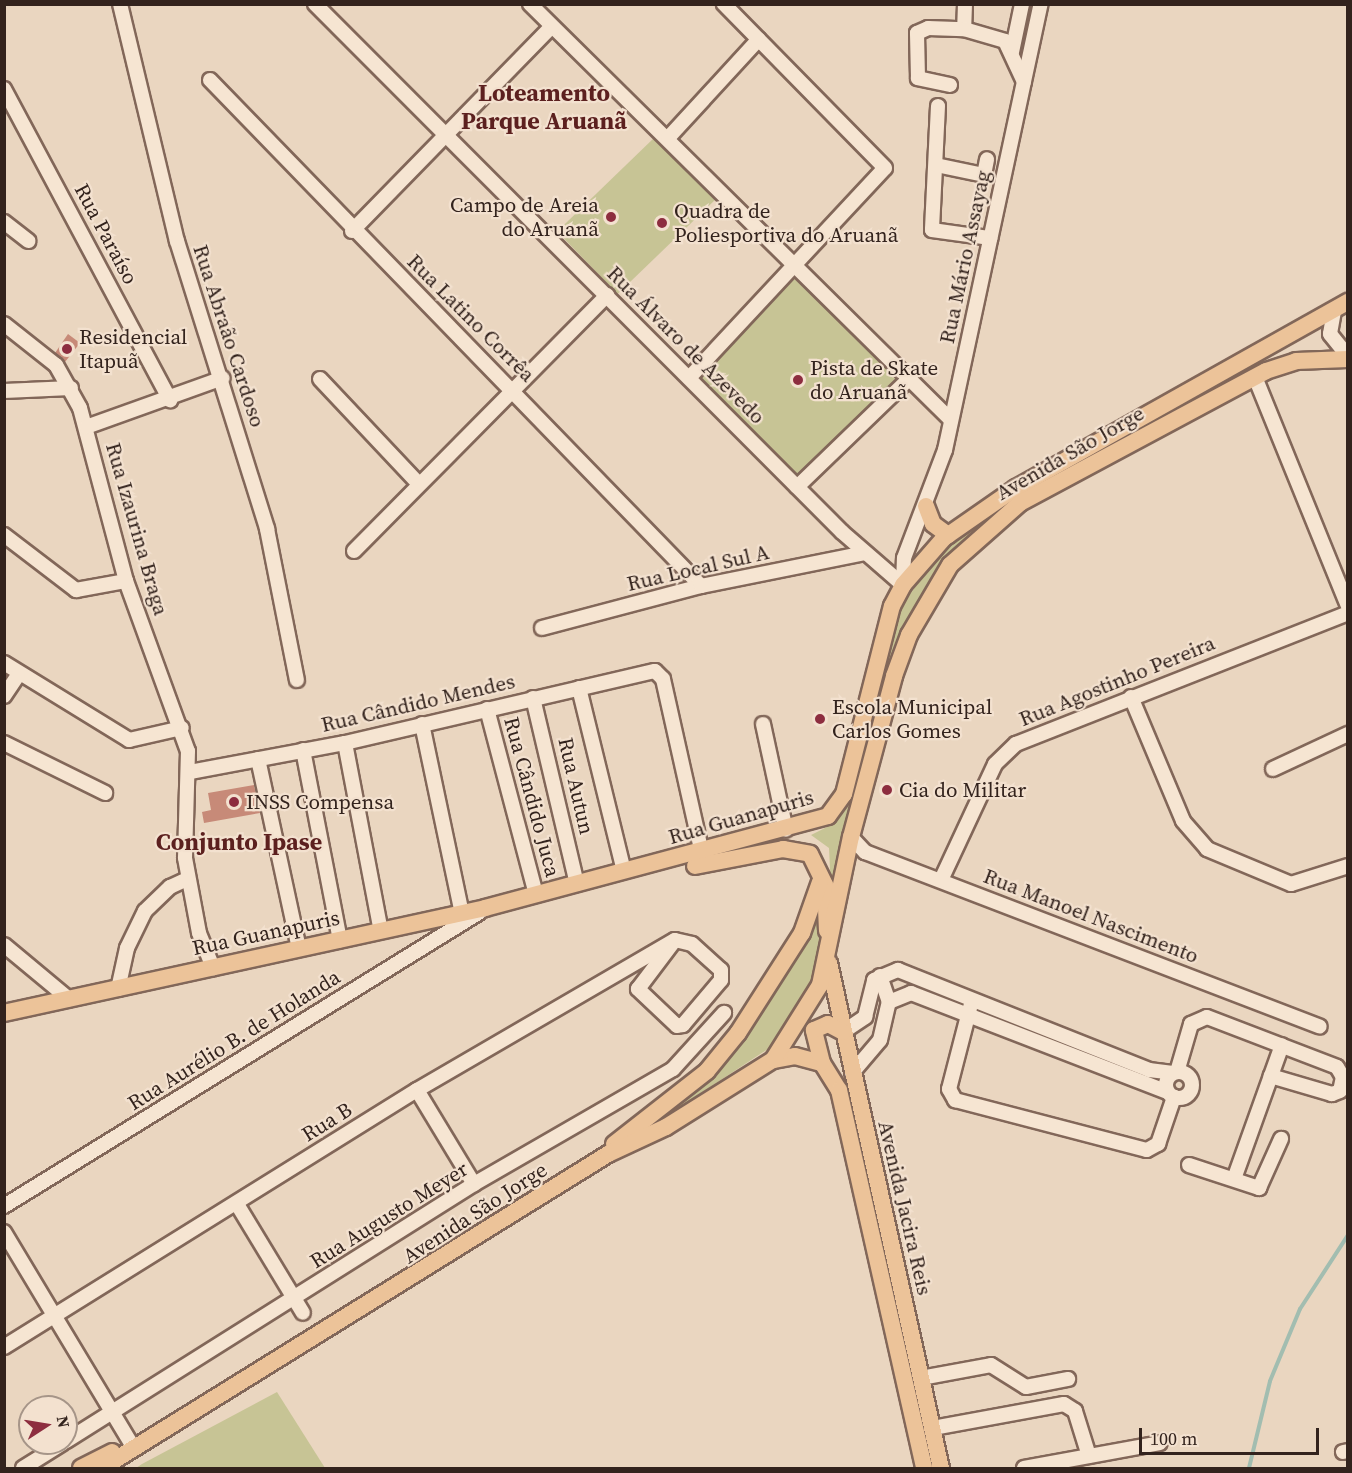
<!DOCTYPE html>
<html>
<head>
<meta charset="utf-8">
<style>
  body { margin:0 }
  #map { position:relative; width:1352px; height:1473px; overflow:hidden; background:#ead6c0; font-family:"Source Serif 4",serif }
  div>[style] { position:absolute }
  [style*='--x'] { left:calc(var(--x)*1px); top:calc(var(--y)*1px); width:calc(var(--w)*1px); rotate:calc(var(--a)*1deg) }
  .green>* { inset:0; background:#c7c495; transform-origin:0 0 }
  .stream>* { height:4px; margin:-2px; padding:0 2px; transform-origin:2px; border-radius:2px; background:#a2bdb0 }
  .building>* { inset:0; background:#c78a78 }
  .roads { filter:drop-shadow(2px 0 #826759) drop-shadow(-2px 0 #826759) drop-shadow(0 2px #826759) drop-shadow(0 -2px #826759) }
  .minor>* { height:14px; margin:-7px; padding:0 7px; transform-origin:7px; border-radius:7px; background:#f6e5d2 }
  .minor>.ring { margin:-7px; padding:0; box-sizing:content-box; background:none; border:14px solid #f6e5d2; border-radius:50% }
  .major>* { height:16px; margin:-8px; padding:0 8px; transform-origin:8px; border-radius:8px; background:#ecc399 }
  .dots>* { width:16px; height:16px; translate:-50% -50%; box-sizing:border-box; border:3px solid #f3e1cf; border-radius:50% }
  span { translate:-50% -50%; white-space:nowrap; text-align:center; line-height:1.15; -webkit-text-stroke:4.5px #f3e1cf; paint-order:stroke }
  .poi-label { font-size:21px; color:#33231d }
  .right { translate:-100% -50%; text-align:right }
  .left { translate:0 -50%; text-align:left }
  .street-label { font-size:21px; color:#33231d }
  .quarter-label { font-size:24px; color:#5c201f; font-weight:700 }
  .frame { position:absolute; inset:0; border:6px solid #33231d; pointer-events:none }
  .north { position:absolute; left:18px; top:1395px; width:60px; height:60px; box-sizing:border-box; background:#f3e1cf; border:2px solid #a69588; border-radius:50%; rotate:78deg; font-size:16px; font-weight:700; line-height:24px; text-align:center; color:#33231d }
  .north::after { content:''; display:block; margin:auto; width:21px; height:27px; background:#8d2d3f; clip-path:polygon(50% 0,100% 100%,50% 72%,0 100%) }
  .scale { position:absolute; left:1139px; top:1428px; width:180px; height:27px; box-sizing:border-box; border:3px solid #33231d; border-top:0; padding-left:8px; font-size:18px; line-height:21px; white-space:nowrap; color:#33231d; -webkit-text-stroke:4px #f3e1cf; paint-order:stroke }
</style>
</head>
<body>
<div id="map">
  <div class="green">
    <i style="left:655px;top:137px;width:87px;height:136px;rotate:46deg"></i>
    <i style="left:798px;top:273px;width:148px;height:147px;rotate:45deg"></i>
    <i style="clip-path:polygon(1006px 501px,924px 590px,893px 656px,832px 912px,829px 848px,811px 835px,829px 826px,846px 806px,884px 651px,903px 603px,946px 546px)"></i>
    <i style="clip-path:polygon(822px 893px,823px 950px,812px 983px,774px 1045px,645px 1130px,766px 1008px,809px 930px)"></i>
    <i style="clip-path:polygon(277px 1392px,325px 1468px,136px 1468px,142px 1464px)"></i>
  </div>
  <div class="stream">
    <i style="--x:1249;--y:1468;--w:89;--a:-76.4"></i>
    <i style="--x:1270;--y:1381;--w:78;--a:-67.4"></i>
    <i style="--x:1300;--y:1309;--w:88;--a:-57"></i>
  </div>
  <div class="building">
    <i style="clip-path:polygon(68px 334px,80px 343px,65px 362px,55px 353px)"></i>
    <i style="clip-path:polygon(254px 785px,260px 813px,204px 823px,202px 812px,211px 810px,208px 793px)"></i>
  </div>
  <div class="roads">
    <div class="minor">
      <i style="--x:120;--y:4;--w:244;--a:76.5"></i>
      <i style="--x:177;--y:241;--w:302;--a:72.6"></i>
      <i style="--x:267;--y:529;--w:154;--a:78.8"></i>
      <i style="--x:315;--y:4;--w:746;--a:45.05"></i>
      <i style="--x:842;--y:532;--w:81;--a:41"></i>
      <i style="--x:530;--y:4;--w:592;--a:44.66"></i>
      <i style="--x:965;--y:4;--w:25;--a:92"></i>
      <i style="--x:964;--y:29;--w:43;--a:16.3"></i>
      <i style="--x:1005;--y:41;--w:45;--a:65.1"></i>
      <i style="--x:1012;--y:52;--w:49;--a:-78.2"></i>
      <i style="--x:210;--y:80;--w:705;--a:45.86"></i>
      <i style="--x:950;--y:85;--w:33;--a:-168"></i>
      <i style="--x:918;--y:78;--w:45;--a:-91.3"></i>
      <i style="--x:917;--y:33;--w:12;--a:-24"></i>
      <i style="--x:928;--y:28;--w:36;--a:2"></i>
      <i style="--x:4;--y:89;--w:353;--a:61.9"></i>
      <i style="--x:938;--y:106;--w:124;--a:92.8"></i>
      <i style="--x:932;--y:230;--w:59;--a:7.9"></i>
      <i style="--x:668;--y:138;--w:134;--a:-47.4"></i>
      <i style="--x:936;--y:165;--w:49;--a:11.8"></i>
      <i style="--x:984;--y:175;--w:16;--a:-79"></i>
      <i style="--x:4;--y:222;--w:31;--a:38"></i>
      <i style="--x:352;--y:231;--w:286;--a:-45.7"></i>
      <i style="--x:1334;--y:311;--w:23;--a:100"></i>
      <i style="--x:1330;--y:334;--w:28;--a:51"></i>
      <i style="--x:4;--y:324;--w:66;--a:38.3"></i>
      <i style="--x:56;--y:365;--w:49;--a:60.8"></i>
      <i style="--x:80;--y:408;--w:179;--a:75.1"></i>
      <i style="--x:126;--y:581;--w:181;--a:70"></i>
      <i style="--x:188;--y:751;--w:107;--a:91.6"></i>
      <i style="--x:185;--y:858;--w:76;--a:79.4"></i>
      <i style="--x:199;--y:933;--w:38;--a:68"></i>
      <i style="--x:1255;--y:377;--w:247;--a:67.9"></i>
      <i style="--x:689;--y:378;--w:287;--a:-47"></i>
      <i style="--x:885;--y:168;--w:230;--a:-134.5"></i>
      <i style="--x:320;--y:379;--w:141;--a:46.7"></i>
      <i style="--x:4;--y:391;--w:67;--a:-2.6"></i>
      <i style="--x:86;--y:427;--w:145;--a:-19.7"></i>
      <i style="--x:797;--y:487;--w:158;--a:-44"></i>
      <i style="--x:4;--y:535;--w:91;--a:37.4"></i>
      <i style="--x:76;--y:590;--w:51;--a:-10.2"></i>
      <i style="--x:354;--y:551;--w:360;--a:-45.3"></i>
      <i style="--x:903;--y:585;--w:27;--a:-88"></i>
      <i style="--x:904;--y:558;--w:116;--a:-69.2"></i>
      <i style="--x:945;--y:450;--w:456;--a:-77.9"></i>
      <i style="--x:542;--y:628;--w:164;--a:-14.8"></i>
      <i style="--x:701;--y:586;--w:166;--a:-11.4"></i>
      <i style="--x:4;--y:663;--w:147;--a:31.6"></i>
      <i style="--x:129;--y:740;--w:54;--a:-12.8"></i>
      <i style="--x:579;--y:688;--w:188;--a:76.2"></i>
      <i style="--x:4;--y:696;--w:25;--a:-56"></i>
      <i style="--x:1131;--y:697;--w:134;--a:67.2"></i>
      <i style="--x:1183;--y:821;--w:37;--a:49"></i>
      <i style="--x:1207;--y:849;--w:91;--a:22.6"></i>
      <i style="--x:1291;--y:884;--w:60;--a:-17.5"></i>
      <i style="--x:533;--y:698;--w:191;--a:76.7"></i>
      <i style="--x:487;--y:709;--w:192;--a:75.2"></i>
      <i style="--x:422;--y:724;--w:194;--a:78.1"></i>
      <i style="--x:763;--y:724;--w:108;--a:77.8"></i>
      <i style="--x:4;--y:743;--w:113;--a:26.3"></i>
      <i style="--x:345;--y:743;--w:191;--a:79.2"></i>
      <i style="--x:303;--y:750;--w:194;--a:79"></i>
      <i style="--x:258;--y:759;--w:194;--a:77.8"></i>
      <i style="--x:1273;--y:769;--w:83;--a:-25"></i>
      <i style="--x:190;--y:772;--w:158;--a:-10.6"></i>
      <i style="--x:345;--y:743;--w:318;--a:-13.1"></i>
      <i style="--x:655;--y:671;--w:11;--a:45"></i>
      <i style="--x:663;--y:679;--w:178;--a:77.4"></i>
      <i style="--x:851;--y:837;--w:21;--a:47"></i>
      <i style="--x:865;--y:852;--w:487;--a:21"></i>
      <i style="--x:941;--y:880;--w:128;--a:-65"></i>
      <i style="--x:995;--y:764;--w:29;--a:-44"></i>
      <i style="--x:1016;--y:744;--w:357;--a:-21.5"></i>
      <i style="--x:4;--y:945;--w:85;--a:39.7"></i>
      <i style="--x:880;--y:976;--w:28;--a:71"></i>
      <i style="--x:118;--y:989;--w:42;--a:-77.6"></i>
      <i style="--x:127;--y:948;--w:41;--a:-64.1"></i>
      <i style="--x:145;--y:911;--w:35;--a:-44"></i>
      <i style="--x:170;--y:887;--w:19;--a:-25"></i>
      <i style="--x:971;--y:1004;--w:88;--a:104.5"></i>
      <i style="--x:949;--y:1089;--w:13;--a:61"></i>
      <i style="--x:955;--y:1100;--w:198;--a:14.6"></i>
      <i style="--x:1147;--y:1150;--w:13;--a:-29"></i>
      <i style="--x:1158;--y:1144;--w:50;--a:-71.2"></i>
      <i style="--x:843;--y:1032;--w:27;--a:-34"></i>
      <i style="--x:865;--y:1017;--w:38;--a:-76"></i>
      <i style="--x:874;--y:980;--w:26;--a:-23"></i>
      <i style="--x:898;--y:970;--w:270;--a:21.7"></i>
      <i style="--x:1149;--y:1070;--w:24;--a:7"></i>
      <i class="ring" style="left:1166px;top:1072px;width:12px;height:12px"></i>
      <i style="--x:1177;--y:1072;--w:50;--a:-73.7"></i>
      <i style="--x:1191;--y:1024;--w:17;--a:-24"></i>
      <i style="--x:1207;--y:1017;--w:139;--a:21"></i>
      <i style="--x:1337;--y:1067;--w:12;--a:59"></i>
      <i style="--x:1343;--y:1077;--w:14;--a:102"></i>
      <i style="--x:1340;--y:1091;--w:9;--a:159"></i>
      <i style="--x:1332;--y:1094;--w:64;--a:-163.6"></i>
      <i style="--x:852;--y:1073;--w:43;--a:-49.7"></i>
      <i style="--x:880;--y:1040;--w:39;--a:-77"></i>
      <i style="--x:889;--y:1002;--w:24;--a:-22"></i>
      <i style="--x:911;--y:993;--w:274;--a:21.1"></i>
      <i style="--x:417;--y:1090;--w:110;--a:58.8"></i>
      <i style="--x:1189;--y:1165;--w:74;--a:18.2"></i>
      <i style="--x:1259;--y:1188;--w:54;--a:-65.8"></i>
      <i style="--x:1234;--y:1179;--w:142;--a:-70.3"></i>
      <i style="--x:237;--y:1204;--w:127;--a:58.8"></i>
      <i style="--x:4;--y:1206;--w:559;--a:-31.7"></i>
      <i style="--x:4;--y:1232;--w:245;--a:59"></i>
      <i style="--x:4;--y:1347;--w:486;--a:-31.9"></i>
      <i style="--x:417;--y:1090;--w:298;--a:-30.2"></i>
      <i style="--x:675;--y:940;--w:17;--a:13"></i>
      <i style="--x:692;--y:944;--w:39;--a:42"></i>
      <i style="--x:721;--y:970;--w:10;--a:90"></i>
      <i style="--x:721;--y:980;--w:59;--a:130.2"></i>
      <i style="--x:683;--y:1025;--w:6;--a:171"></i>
      <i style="--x:677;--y:1026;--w:54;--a:-136.5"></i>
      <i style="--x:638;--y:989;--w:61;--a:-52.9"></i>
      <i style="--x:921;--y:1378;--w:71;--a:-10.5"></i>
      <i style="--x:991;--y:1365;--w:41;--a:32.2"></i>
      <i style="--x:1026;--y:1387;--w:43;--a:-10.8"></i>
      <i style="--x:933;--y:1428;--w:133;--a:-10.4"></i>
      <i style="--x:1064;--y:1404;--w:13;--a:32"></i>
      <i style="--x:1075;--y:1411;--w:47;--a:72.7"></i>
      <i style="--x:66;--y:1441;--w:482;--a:-32.2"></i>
      <i style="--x:474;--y:1184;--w:230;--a:-30"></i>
      <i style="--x:673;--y:1069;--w:76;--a:-47.7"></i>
      <i style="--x:1343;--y:1452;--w:5;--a:-11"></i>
      <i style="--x:23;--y:1468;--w:47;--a:-32"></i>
      <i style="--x:1024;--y:1468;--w:138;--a:-10.4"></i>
    </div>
    <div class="major">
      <i style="--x:926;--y:506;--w:19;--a:69"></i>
      <i style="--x:933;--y:524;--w:19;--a:36"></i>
      <i style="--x:695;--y:866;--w:90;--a:-10.9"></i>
      <i style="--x:783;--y:849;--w:27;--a:10"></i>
      <i style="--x:810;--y:854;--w:34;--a:64"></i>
      <i style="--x:825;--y:885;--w:46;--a:87.5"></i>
      <i style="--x:829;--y:963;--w:517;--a:77.5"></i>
      <i style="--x:4;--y:1013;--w:492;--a:-12.3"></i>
      <i style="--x:485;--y:908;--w:355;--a:-15"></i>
      <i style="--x:828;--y:816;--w:27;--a:-54"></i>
      <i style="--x:844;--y:794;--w:194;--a:-75.7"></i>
      <i style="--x:892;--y:606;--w:24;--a:-62"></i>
      <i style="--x:903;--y:585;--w:62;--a:-48.9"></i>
      <i style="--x:944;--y:538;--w:88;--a:-34.8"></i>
      <i style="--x:1016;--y:488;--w:381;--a:-29.3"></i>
      <i style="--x:773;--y:1060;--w:22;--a:-10"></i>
      <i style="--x:795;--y:1056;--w:28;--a:15"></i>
      <i style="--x:822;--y:1063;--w:32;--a:58"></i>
      <i style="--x:839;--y:1090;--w:387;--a:77.3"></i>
      <i style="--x:822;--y:1063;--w:34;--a:-104"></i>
      <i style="--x:814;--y:1030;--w:15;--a:-23"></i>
      <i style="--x:828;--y:1024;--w:17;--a:28"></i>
      <i style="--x:614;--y:1144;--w:118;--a:-38.1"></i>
      <i style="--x:707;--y:1071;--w:49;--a:-50.8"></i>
      <i style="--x:738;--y:1033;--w:119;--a:-57.4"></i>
      <i style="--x:802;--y:933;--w:54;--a:-70.6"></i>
      <i style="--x:81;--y:1468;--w:35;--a:-27"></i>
      <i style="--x:102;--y:1468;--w:596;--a:-31.82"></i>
      <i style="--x:608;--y:1154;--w:64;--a:-25"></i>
      <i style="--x:666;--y:1127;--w:126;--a:-32.1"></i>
      <i style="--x:773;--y:1060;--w:89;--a:-57.9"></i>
      <i style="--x:820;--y:985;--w:151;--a:-78.2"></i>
      <i style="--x:851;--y:837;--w:167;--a:-75"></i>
      <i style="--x:894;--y:676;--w:44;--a:-69.9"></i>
      <i style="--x:909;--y:635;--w:81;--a:-59.6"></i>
      <i style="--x:950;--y:565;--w:94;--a:-41.5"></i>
      <i style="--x:1020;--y:503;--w:279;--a:-28.2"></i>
      <i style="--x:1266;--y:371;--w:32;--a:-18"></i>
      <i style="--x:1296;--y:361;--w:52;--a:-2.2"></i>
    </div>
  </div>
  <div class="dots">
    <i style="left:611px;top:217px;background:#8d2d3f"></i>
    <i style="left:662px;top:223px;background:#8d2d3f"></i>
    <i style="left:67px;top:349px;background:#8d2d3f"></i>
    <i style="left:798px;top:380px;background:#8d2d3f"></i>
    <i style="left:820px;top:719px;background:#8d2d3f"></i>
    <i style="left:887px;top:790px;background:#8d2d3f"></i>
    <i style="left:234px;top:802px;background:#8d2d3f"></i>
  </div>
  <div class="poi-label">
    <span class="right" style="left:599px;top:217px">Campo de Areia<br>do Aruanã</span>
    <span class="left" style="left:674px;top:223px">Quadra de<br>Poliesportiva do Aruanã</span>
    <span class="left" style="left:79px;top:349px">Residencial<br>Itapuã</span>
    <span class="left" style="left:810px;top:380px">Pista de Skate<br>do Aruanã</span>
    <span class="left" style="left:832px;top:719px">Escola Municipal<br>Carlos Gomes</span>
    <span class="left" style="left:899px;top:790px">Cia do Militar</span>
    <span class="left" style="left:246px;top:802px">INSS Compensa</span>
  </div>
  <div class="street-label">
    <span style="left:106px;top:234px;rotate:62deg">Rua Paraíso</span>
    <span style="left:965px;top:257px;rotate:-78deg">Rua Mário Assayag</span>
    <span style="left:471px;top:318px;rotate:45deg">Rua Latino Corrêa</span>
    <span style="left:229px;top:336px;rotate:72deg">Rua Abraão Cardoso</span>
    <span style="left:686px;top:345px;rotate:45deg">Rua Álvaro de Azevedo</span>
    <span style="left:1070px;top:453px;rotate:-30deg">Avenida São Jorge</span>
    <span style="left:137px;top:529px;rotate:74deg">Rua Izaurina Braga</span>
    <span style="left:698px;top:568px;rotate:-13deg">Rua Local Sul A</span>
    <span style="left:1117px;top:681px;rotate:-22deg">Rua Agostinho Pereira</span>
    <span style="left:418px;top:703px;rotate:-13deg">Rua Cândido Mendes</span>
    <span style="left:576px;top:786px;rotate:77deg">Rua Autun</span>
    <span style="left:532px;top:797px;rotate:75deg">Rua Cândido Juca</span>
    <span style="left:741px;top:817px;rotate:-16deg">Rua Guanapuris</span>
    <span style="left:1091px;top:916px;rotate:21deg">Rua Manoel Nascimento</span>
    <span style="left:266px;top:933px;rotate:-12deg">Rua Guanapuris</span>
    <span style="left:234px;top:1040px;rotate:-32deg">Rua Aurélio B. de Holanda</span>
    <span style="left:327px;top:1122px;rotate:-32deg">Rua B</span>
    <span style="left:905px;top:1208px;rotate:77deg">Avenida Jacira Reis</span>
    <span style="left:475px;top:1213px;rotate:-33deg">Avenida São Jorge</span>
    <span style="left:389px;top:1215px;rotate:-32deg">Rua Augusto Meyer</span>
  </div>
  <div class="quarter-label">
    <span style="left:544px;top:107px">Loteamento<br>Parque Aruanã</span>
    <span style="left:239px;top:842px">Conjunto Ipase</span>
  </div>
  <div class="frame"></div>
  <div class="north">N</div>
  <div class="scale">100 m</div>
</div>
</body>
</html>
